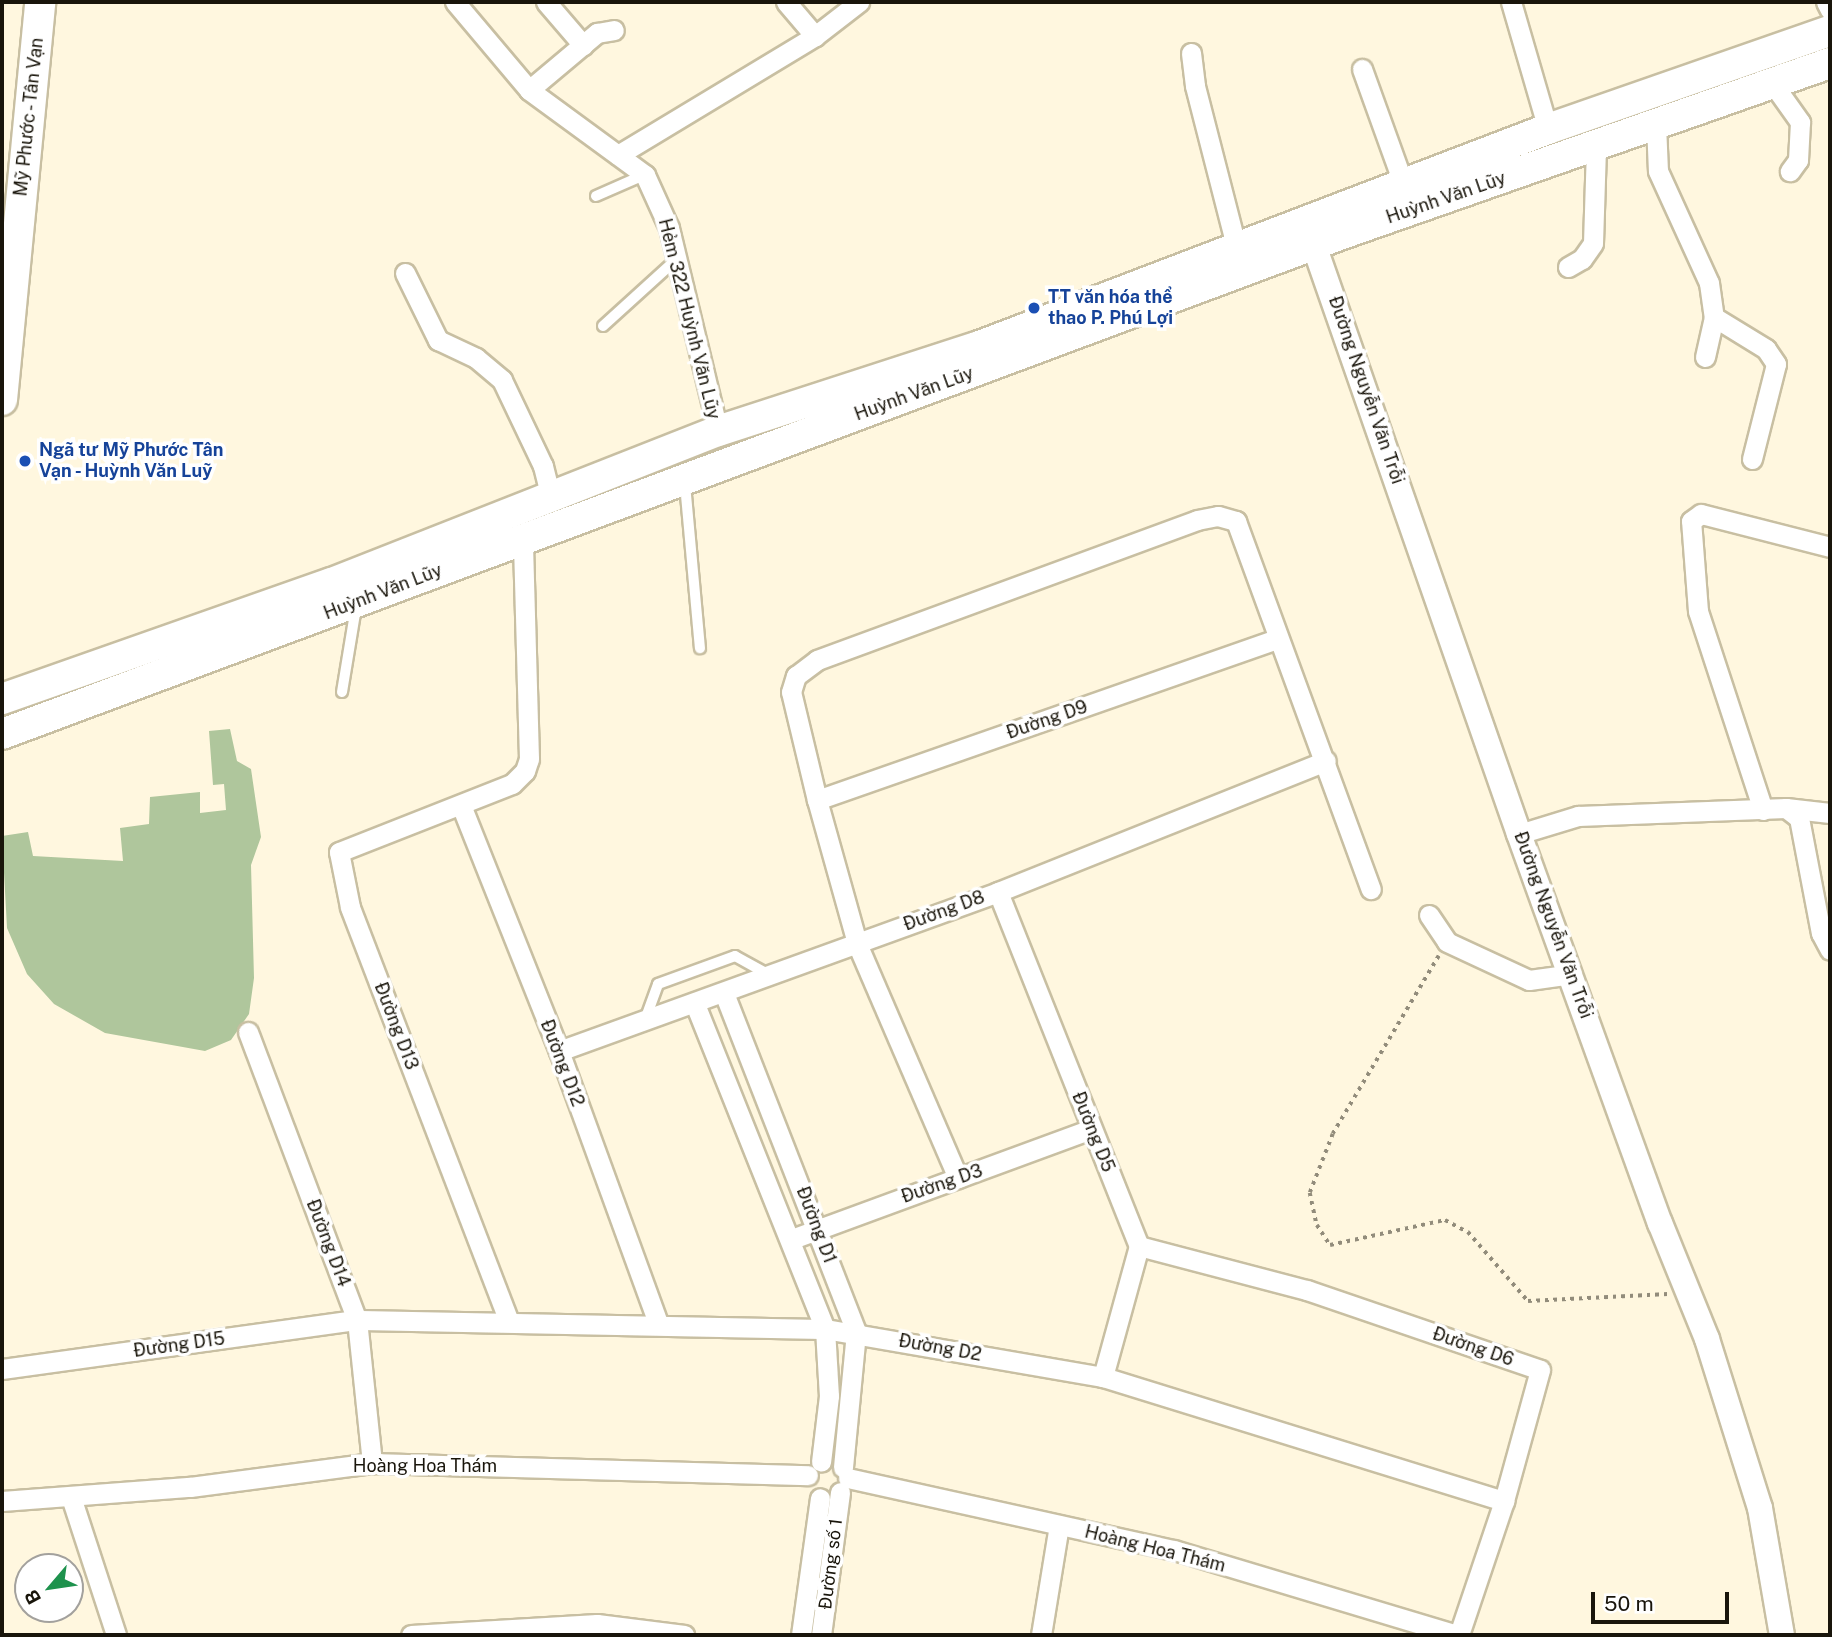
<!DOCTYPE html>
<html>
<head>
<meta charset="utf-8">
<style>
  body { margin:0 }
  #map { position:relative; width:1832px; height:1637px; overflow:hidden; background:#fff7df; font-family:"Public Sans",sans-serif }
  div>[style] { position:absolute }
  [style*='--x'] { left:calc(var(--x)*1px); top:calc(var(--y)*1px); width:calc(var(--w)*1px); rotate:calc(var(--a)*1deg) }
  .forest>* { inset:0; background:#afc69c }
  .path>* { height:3.5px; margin-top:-1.75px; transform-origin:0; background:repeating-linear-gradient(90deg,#928c7b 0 3.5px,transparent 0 8.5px) }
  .roads { filter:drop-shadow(2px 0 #c8bfa2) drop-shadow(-2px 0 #c8bfa2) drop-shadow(0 2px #c8bfa2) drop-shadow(0 -2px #c8bfa2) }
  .service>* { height:10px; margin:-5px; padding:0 5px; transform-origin:5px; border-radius:5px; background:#fff }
  .minor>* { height:19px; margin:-9.5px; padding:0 9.5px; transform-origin:9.5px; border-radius:9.5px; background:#fff }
  .tertiary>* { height:24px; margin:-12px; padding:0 12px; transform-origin:12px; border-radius:12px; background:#fff }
  .primary>* { height:30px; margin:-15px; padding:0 15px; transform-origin:15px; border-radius:15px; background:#fff }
  .dots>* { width:19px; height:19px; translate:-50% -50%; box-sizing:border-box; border:4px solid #fff; border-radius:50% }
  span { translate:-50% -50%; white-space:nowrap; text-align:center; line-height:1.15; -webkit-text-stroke:7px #fff; paint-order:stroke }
  .street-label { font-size:18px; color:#19150b }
  .transit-label { font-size:18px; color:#164399; font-weight:700 }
  .left { translate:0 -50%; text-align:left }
  .frame { position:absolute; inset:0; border:4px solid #19150b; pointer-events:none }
  .north { position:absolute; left:14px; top:1553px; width:70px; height:70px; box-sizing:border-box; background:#fff; border:2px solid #a3a19d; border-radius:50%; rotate:241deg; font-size:19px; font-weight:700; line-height:28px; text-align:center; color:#19150b }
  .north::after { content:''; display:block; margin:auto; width:24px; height:32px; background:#1e924d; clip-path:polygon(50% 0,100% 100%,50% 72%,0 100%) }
  .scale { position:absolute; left:1591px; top:1592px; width:138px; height:32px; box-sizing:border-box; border:4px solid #19150b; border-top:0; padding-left:9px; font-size:21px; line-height:24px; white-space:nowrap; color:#19150b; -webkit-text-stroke:5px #fff; paint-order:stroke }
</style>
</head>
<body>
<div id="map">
  <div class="forest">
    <i style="clip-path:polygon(230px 729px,237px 761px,251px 769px,261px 837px,251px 865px,254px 978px,249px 1014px,231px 1040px,205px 1051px,105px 1033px,54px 1004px,27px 974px,7px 928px,2px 836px,28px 832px,33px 856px,123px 861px,120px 828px,149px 824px,150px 797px,200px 792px,200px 813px,226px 810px,224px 784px,213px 785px,209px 731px)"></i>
  </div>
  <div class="path">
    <i style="--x:1439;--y:956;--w:207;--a:120.8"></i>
    <i style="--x:1333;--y:1134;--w:63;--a:111.3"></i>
    <i style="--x:1310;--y:1193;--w:33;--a:78"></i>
    <i style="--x:1317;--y:1225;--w:24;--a:57"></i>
    <i style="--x:1330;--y:1245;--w:118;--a:-12.3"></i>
    <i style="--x:1445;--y:1220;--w:26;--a:28"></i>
    <i style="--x:1468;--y:1232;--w:91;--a:49"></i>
    <i style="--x:1528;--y:1301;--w:140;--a:-2.9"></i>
  </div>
  <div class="roads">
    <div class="service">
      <i style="--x:596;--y:196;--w:52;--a:-23.6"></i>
      <i style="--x:603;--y:326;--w:100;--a:-42.2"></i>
      <i style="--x:685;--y:484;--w:165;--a:84.8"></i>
      <i style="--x:342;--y:692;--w:86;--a:-80.6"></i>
      <i style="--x:645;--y:1020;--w:38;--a:-70"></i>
      <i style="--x:658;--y:984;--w:82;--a:-20"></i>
      <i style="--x:735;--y:956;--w:37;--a:29"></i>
    </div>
    <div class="minor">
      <i style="--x:455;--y:2;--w:115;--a:49.9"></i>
      <i style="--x:529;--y:90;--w:144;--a:36.2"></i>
      <i style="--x:645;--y:175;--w:58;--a:65.6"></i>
      <i style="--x:669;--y:228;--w:209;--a:76.4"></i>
      <i style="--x:546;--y:2;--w:57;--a:49.3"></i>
      <i style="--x:786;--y:2;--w:45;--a:49.5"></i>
      <i style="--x:1511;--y:2;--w:132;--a:73.8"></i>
      <i style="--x:1826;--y:2;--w:9;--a:63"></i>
      <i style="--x:1191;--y:53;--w:33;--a:83"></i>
      <i style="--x:1195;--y:86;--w:165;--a:75.6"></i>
      <i style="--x:1362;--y:69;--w:121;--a:70.2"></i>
      <i style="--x:1773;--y:84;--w:47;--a:54.6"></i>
      <i style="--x:1800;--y:122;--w:38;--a:93"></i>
      <i style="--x:1798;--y:160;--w:14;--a:126"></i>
      <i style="--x:529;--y:90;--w:89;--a:-40"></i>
      <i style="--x:597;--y:33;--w:17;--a:-10"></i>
      <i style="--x:1656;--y:124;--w:47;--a:87.6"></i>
      <i style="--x:1658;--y:171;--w:123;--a:65.5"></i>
      <i style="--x:1709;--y:283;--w:34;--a:82"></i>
      <i style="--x:1714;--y:317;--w:41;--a:102.7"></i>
      <i style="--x:618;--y:155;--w:230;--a:-31.1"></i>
      <i style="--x:815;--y:36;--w:56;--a:-37.7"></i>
      <i style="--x:1568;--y:267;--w:16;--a:-30"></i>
      <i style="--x:1582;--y:259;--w:19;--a:-55"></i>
      <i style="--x:1593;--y:243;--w:98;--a:-88.2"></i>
      <i style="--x:405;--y:273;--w:75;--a:63.8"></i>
      <i style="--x:438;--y:340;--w:42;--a:25.3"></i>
      <i style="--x:476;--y:358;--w:34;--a:40"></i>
      <i style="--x:502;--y:380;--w:95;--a:64.5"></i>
      <i style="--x:543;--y:466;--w:32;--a:76"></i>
      <i style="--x:1714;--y:317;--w:61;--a:31.6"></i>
      <i style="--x:1766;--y:349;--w:18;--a:56"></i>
      <i style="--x:1776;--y:364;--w:98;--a:104.2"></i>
      <i style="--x:817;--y:800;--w:486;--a:-19.3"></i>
      <i style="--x:461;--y:805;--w:265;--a:68.3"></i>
      <i style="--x:559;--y:1051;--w:289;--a:70"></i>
      <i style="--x:1786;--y:808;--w:16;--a:38"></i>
      <i style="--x:1799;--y:818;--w:117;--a:79.2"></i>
      <i style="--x:1821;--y:933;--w:19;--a:62"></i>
      <i style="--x:1763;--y:810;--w:209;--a:-108.1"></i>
      <i style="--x:1698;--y:611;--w:90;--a:-94.4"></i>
      <i style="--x:1691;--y:521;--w:12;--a:-35"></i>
      <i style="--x:1701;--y:514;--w:133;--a:14.3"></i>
      <i style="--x:1519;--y:834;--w:62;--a:-17"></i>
      <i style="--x:1578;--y:816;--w:208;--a:-2.2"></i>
      <i style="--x:1786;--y:808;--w:44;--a:6.5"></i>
      <i style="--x:998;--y:892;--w:381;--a:68.3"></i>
      <i style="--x:1139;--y:1246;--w:136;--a:105.4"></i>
      <i style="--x:1429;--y:915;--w:32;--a:56"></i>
      <i style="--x:1447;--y:942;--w:90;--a:24.9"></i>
      <i style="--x:1529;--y:980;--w:43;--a:-7.9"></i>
      <i style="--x:724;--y:993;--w:364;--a:68.7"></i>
      <i style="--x:856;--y:1332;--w:136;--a:95.5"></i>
      <i style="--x:695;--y:1004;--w:350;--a:68.2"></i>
      <i style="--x:825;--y:1329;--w:67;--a:86.6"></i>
      <i style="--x:829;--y:1396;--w:66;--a:96.9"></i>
      <i style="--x:248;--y:1032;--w:308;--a:69.3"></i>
      <i style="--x:357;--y:1320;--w:144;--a:84"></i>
      <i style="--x:559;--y:1051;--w:467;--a:-19.9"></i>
      <i style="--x:998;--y:892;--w:353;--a:-21.8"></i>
      <i style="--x:958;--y:1178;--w:256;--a:-113.3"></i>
      <i style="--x:857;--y:943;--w:148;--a:-105.6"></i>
      <i style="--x:817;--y:800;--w:111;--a:-103.5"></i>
      <i style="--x:791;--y:692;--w:17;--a:-73"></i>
      <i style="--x:796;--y:676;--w:26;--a:-37"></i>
      <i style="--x:817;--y:660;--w:405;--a:-20.2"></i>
      <i style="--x:1197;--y:520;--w:21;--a:-11"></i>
      <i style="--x:1218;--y:516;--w:19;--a:16"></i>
      <i style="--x:1236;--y:521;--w:392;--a:69.9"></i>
      <i style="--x:792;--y:1239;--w:319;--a:-20.2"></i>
      <i style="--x:1139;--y:1246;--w:174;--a:14.7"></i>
      <i style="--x:1307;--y:1290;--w:246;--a:18.9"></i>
      <i style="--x:1540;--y:1370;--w:136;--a:105.4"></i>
      <i style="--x:1504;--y:1501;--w:141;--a:108.6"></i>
      <i style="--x:508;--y:1319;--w:441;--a:-111"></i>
      <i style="--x:350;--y:907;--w:56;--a:-101.3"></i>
      <i style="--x:339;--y:852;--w:186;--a:-21.5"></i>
      <i style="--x:512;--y:784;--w:18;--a:-45"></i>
      <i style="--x:525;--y:771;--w:13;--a:-72"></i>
      <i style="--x:529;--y:759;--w:220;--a:-91.6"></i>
      <i style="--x:2;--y:1369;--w:358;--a:-7.9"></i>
      <i style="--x:357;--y:1320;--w:468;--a:1.1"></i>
      <i style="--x:825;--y:1329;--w:282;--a:9.8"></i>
      <i style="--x:1103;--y:1377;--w:420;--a:17.2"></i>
      <i style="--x:848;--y:1478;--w:334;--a:12.5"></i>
      <i style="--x:1174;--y:1550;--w:296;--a:16.7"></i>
      <i style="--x:71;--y:1497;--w:145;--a:71.9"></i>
      <i style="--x:2;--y:1501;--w:189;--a:-4.3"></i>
      <i style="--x:190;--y:1487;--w:184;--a:-7.5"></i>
      <i style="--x:372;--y:1463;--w:436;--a:1.6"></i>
      <i style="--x:411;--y:1635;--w:186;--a:-3.4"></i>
      <i style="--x:597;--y:1624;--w:88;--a:7.2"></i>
      <i style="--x:801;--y:1635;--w:138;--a:-82.1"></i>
      <i style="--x:821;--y:1635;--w:144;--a:-82.4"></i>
      <i style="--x:1041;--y:1635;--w:111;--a:-80.7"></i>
    </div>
    <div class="tertiary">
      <i style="--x:1308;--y:228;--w:642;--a:70.8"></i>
      <i style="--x:1519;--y:834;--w:414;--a:70.1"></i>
      <i style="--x:1660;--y:1223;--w:125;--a:67.9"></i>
      <i style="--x:1707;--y:1339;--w:177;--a:72.6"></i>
      <i style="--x:1760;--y:1508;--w:129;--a:80.2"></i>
    </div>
    <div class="primary">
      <i style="--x:2;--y:400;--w:400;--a:-84.5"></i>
      <i style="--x:2;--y:699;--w:350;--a:-19.4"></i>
      <i style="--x:332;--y:583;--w:415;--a:-21.5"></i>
      <i style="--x:718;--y:431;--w:272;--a:-18"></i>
      <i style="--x:977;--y:347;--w:611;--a:-20.9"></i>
      <i style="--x:1548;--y:129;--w:299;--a:-19.2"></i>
      <i style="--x:2;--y:734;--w:1430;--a:-20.46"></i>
      <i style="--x:1342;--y:234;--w:517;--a:-19.31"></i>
    </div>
  </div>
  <div class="dots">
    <i style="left:1034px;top:308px;background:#1a4fb4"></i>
    <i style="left:25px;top:461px;background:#1a4fb4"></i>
  </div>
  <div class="street-label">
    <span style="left:29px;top:117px;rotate:-84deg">Mỹ Phước - Tân Vạn</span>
    <span style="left:1446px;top:198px;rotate:-19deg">Huỳnh Văn Lũy</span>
    <span style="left:689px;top:319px;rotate:76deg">Hẻm 322 Huỳnh Văn Lũy</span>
    <span style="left:1366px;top:390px;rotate:71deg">Đường Nguyễn Văn Trỗi</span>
    <span style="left:914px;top:394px;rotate:-20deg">Huỳnh Văn Lũy</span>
    <span style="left:383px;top:592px;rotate:-21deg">Huỳnh Văn Lũy</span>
    <span style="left:1047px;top:720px;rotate:-19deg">Đường D9</span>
    <span style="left:944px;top:911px;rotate:-20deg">Đường D8</span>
    <span style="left:1553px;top:925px;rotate:70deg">Đường Nguyễn Văn Trỗi</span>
    <span style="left:396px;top:1026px;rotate:69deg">Đường D13</span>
    <span style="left:562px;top:1063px;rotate:69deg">Đường D12</span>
    <span style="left:1093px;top:1132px;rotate:68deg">Đường D5</span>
    <span style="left:942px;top:1184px;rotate:-19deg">Đường D3</span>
    <span style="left:816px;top:1225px;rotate:69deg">Đường D1</span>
    <span style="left:328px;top:1243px;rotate:69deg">Đường D14</span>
    <span style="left:179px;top:1345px;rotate:-8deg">Đường D15</span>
    <span style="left:1473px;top:1347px;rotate:19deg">Đường D6</span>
    <span style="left:940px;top:1348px;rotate:10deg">Đường D2</span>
    <span style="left:425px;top:1466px">Hoàng Hoa Thám</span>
    <span style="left:1155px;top:1549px;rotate:14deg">Hoàng Hoa Thám</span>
    <span style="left:831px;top:1564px;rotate:-83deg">Đường số 1</span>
  </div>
  <div class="transit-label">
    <span class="left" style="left:1048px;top:308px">TT văn hóa thể<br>thao P. Phú Lợi</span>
    <span class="left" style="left:39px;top:461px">Ngã tư Mỹ Phước Tân<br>Vạn - Huỳnh Văn Luỹ</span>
  </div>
  <div class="frame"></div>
  <div class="north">B</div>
  <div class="scale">50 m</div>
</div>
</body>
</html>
